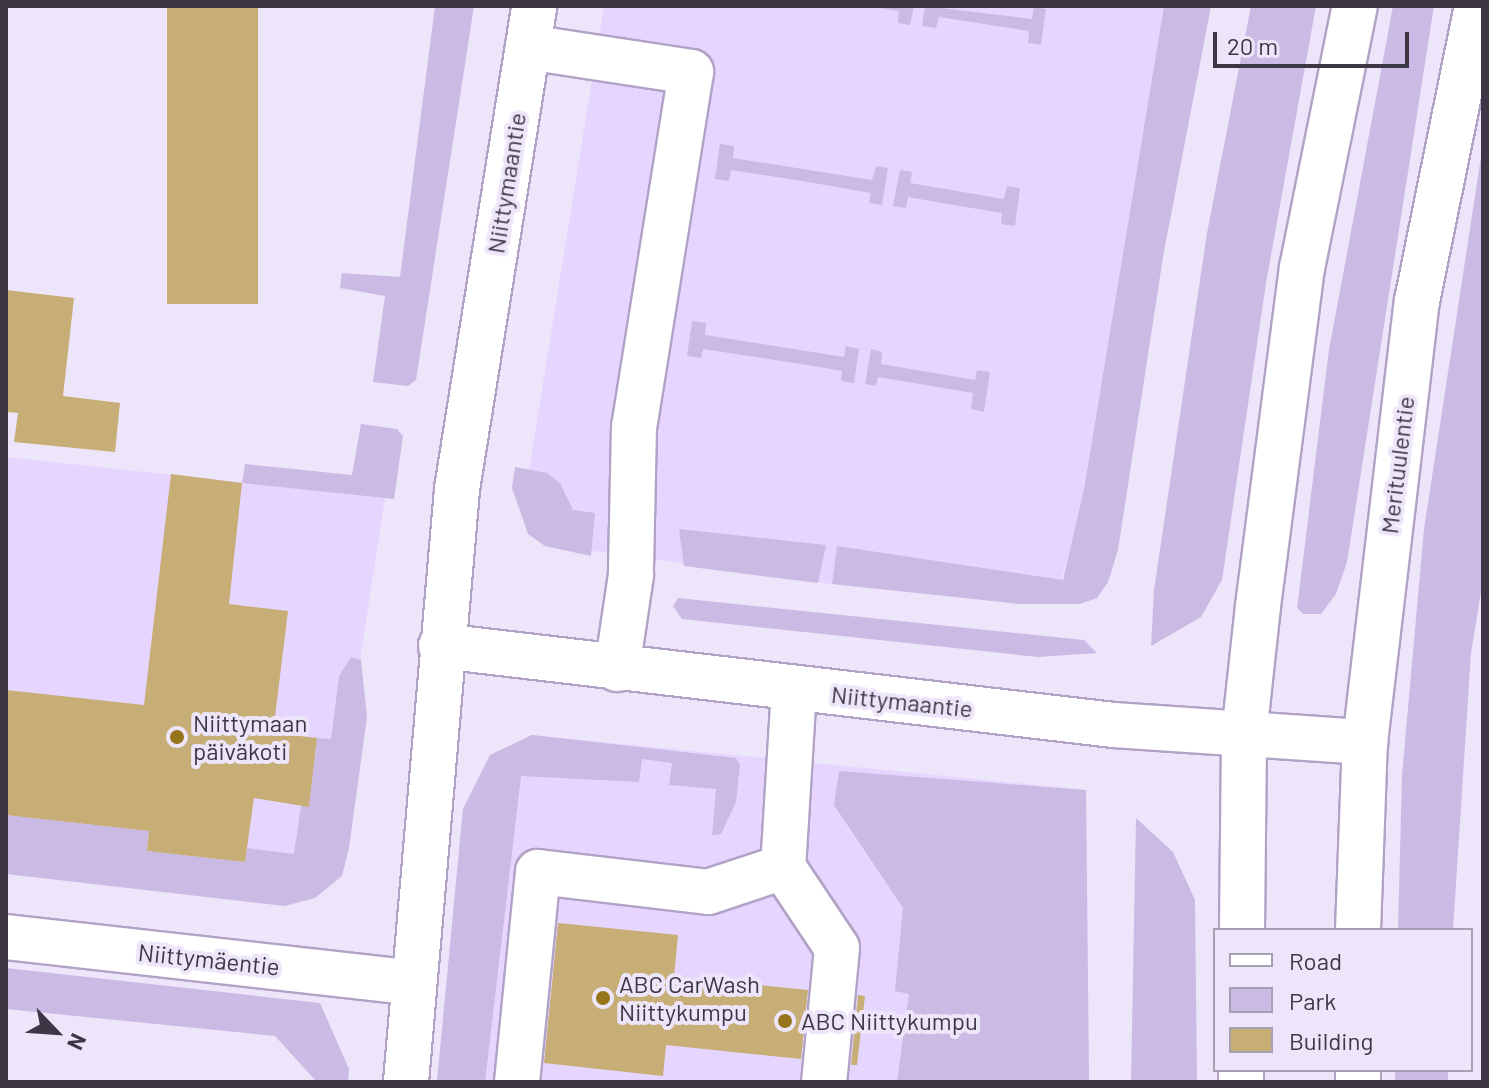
<!DOCTYPE html>
<html>
<head>
<meta charset="utf-8">
<style>
  body { margin:0 }
  #map { position:relative; width:1489px; height:1088px; overflow:hidden; background:#ede5fa; font-family:Barlow,sans-serif }
  div>[style] { position:absolute }
  [style*='--x'] { left:calc(var(--x)*1px); top:calc(var(--y)*1px); width:calc(var(--w)*1px); rotate:calc(var(--a)*1deg) }
  .built>* { inset:0; background:#e5d5ff }
  .green>* { inset:0; background:#cbbae4; transform-origin:0 0 }
  .building>* { inset:0; background:#c7ae76; transform-origin:0 0 }
  .roads { filter:drop-shadow(2px 0 #b1a3c5) drop-shadow(-2px 0 #b1a3c5) drop-shadow(0 2px #b1a3c5) drop-shadow(0 -2px #b1a3c5) }
  .minor>* { height:44px; margin:-22px; padding:0 22px; transform-origin:22px; border-radius:22px; background:#fff }
  .major>* { height:44px; margin:-22px; padding:0 22px; transform-origin:22px; border-radius:22px; background:#fff }
  .dots>* { width:22px; height:22px; translate:-50% -50%; box-sizing:border-box; border:4px solid #ede5fa; border-radius:50% }
  span { translate:-50% -50%; white-space:nowrap; text-align:center; line-height:1.15; -webkit-text-stroke:8px #ede5fa; paint-order:stroke }
  .street-label { font-size:24px; color:#3d3745 }
  .poi-label { font-size:24px; color:#3d3745 }
  .left { translate:0 -50%; text-align:left }
  .frame { position:absolute; inset:0; border:8px solid #3d3745; pointer-events:none }
  .legend { position:absolute; left:1213px; top:928px; width:260px; height:144px; box-sizing:border-box; background:#ede5fa; border:2px solid #a79fb2; margin:0; padding:10px 14px; list-style:none; font-size:24px; color:#3d3745 }
  .legend li { display:flex; align-items:center; gap:16px; height:40px }
  .legend b { width:40px; border:2px solid #a79fb2 }
  .north { position:absolute; left:16px; top:992px; width:80px; height:80px; -webkit-text-stroke:6px #ede5fa; paint-order:stroke; rotate:115deg; font-size:22px; font-weight:700; line-height:32px; text-align:center; color:#3d3745 }
  .north::after { content:''; display:block; margin:auto; width:28px; height:36px; background:#3d3745; clip-path:polygon(50% 0,100% 100%,50% 72%,0 100%) }
  .scale { position:absolute; left:1213px; top:32px; width:196px; height:36px; box-sizing:border-box; border:4px solid #3d3745; border-top:0; padding-left:10px; font-size:24px; line-height:28px; white-space:nowrap; color:#3d3745; -webkit-text-stroke:6px #ede5fa; paint-order:stroke }
</style>
</head>
<body>
<div id="map">
  <div class="built">
    <i style="clip-path:polygon(604px 6px,1164px 6px,1079px 518px,1054px 604px,832px 584px,572px 548px,526px 489px)"></i>
    <i style="clip-path:polygon(6px 457px,385px 498px,336px 815px,290px 867px,6px 856px)"></i>
    <i style="clip-path:polygon(532px 735px,1086px 790px,1089px 1082px,437px 1082px,463px 809px,490px 755px)"></i>
  </div>
  <div class="green">
    <i style="clip-path:polygon(435px 6px,474px 6px,416px 380px,408px 386px,373px 382px,385px 296px,340px 288px,342px 273px,400px 277px)"></i>
    <i style="clip-path:polygon(867px 6px,914px 6px,910px 25px,898px 23px,899px 11px)"></i>
    <i style="clip-path:polygon(925px 6px,1032px 19px,1034px 7px,1046px 9px,1041px 45px,1028px 43px,1029px 31px,939px 17px,936px 28px,922px 26px)"></i>
    <i style="clip-path:polygon(1164px 6px,1211px 6px,1163px 257px,1118px 550px,1108px 582px,1097px 598px,1080px 604px,1020px 604px,832px 584px,837px 546px,1063px 580px,1084px 489px)"></i>
    <i style="clip-path:polygon(1251px 6px,1316px 6px,1266px 283px,1222px 580px,1201px 617px,1151px 646px,1154px 590px,1207px 233px)"></i>
    <i style="clip-path:polygon(1393px 6px,1434px 6px,1347px 562px,1336px 594px,1321px 614px,1303px 614px,1297px 608px,1329px 350px)"></i>
    <i style="clip-path:polygon(720px 144px,734px 146px,733px 158px,872px 180px,876px 166px,888px 168px,882px 205px,869px 203px,871px 193px,814px 183px,731px 170px,729px 181px,715px 179px)"></i>
    <i style="clip-path:polygon(1483px 144px,1483px 580px,1471px 653px,1453px 930px,1398px 930px,1402px 775px,1424px 529px)"></i>
    <i style="clip-path:polygon(900px 170px,912px 172px,910px 183px,1004px 199px,1007px 186px,1020px 188px,1015px 226px,1001px 224px,1002px 213px,936px 202px,908px 197px,906px 208px,893px 206px)"></i>
    <i style="clip-path:polygon(692px 321px,706px 323px,705px 335px,844px 357px,846px 346px,859px 349px,854px 383px,841px 381px,842px 371px,814px 366px,703px 349px,701px 358px,687px 356px)"></i>
    <i style="clip-path:polygon(871px 349px,882px 352px,881px 364px,975px 380px,977px 370px,990px 372px,984px 412px,971px 409px,973px 393px,878px 377px,876px 386px,865px 384px)"></i>
    <i style="clip-path:polygon(361px 424px,397px 429px,403px 436px,394px 499px,242px 483px,245px 464px,352px 475px)"></i>
    <i style="clip-path:polygon(515px 467px,547px 473px,560px 483px,573px 510px,595px 513px,591px 556px,545px 546px,528px 534px,512px 488px)"></i>
    <i style="clip-path:polygon(679px 529px,826px 545px,818px 583px,684px 566px)"></i>
    <i style="clip-path:polygon(678px 598px,1084px 640px,1097px 653px,1038px 657px,682px 619px,673px 606px)"></i>
    <i style="clip-path:polygon(351px 657px,361px 660px,367px 717px,349px 848px,342px 876px,315px 898px,285px 906px,6px 874px,6px 815px,149px 831px,147px 851px,245px 862px,247px 848px,294px 854px,301px 806px,309px 806px,317px 738px,331px 739px,339px 676px)"></i>
    <i style="clip-path:polygon(532px 735px,736px 758px,740px 765px,736px 802px,721px 834px,712px 835px,716px 789px,669px 785px,672px 763px,642px 759px,639px 782px,521px 776px,485px 1082px,437px 1082px,463px 809px,490px 755px)"></i>
    <i style="clip-path:polygon(839px 771px,1086px 790px,1089px 1082px,897px 1082px,909px 994px,895px 991px,903px 908px,834px 805px)"></i>
    <i style="clip-path:polygon(1136px 818px,1173px 852px,1195px 900px,1197px 1082px,1131px 1082px)"></i>
    <i style="clip-path:polygon(6px 968px,320px 1003px,349px 1069px,348px 1082px,317px 1082px,275px 1036px,6px 1009px)"></i>
    <i style="left:1395px;top:1070px;width:53px;height:12px"></i>
  </div>
  <div class="building">
    <i style="left:167px;top:6px;width:91px;height:298px"></i>
    <i style="clip-path:polygon(6px 290px,74px 298px,63px 396px,120px 403px,115px 452px,14px 442px,18px 413px,6px 412px)"></i>
    <i style="clip-path:polygon(171px 474px,242px 483px,229px 604px,288px 611px,273px 733px,317px 738px,309px 807px,254px 798px,245px 862px,147px 851px,149px 831px,6px 815px,6px 690px,144px 705px)"></i>
    <i style="clip-path:polygon(558px 923px,678px 935px,674px 976px,808px 990px,801px 1059px,666px 1045px,663px 1076px,544px 1063px)"></i>
    <i style="clip-path:polygon(858px 995px,865px 996px,857px 1065px,851px 1065px)"></i>
  </div>
  <div class="roads">
    <div class="minor">
      <i style="--x:528;--y:47;--w:165;--a:8.7"></i>
      <i style="--x:691;--y:72;--w:359;--a:99.1"></i>
      <i style="--x:634;--y:426;--w:149;--a:91.2"></i>
      <i style="--x:631;--y:575;--w:95;--a:98.5"></i>
      <i style="--x:441;--y:646;--w:678;--a:6.7"></i>
      <i style="--x:1114;--y:725;--w:252;--a:3.9"></i>
      <i style="--x:794;--y:689;--w:178;--a:93.5"></i>
      <i style="--x:783;--y:867;--w:97;--a:56.3"></i>
      <i style="--x:837;--y:948;--w:135;--a:95.5"></i>
      <i style="--x:6;--y:937;--w:410;--a:6.4"></i>
      <i style="--x:406;--y:1082;--w:595;--a:-85.08"></i>
      <i style="--x:457;--y:489;--w:489;--a:-80.9"></i>
      <i style="--x:517;--y:1082;--w:211;--a:-84.3"></i>
      <i style="--x:538;--y:872;--w:171;--a:6.7"></i>
      <i style="--x:708;--y:892;--w:79;--a:-18.4"></i>
    </div>
    <div class="major">
      <i style="--x:1242;--y:930;--w:195;--a:-89.4"></i>
      <i style="--x:1244;--y:735;--w:130;--a:-83.8"></i>
      <i style="--x:1258;--y:606;--w:341;--a:-82.6"></i>
      <i style="--x:1302;--y:268;--w:267;--a:-78.6"></i>
      <i style="--x:1358;--y:930;--w:188;--a:-87.9"></i>
      <i style="--x:1365;--y:742;--w:444;--a:-83.3"></i>
      <i style="--x:1417;--y:301;--w:301;--a:-78.5"></i>
      <i style="--x:1358;--y:1070;--w:12;--a:90"></i>
      <i style="--x:1241;--y:1082;--w:12;--a:-90"></i>
    </div>
  </div>
  <div class="dots">
    <i style="left:177px;top:737px;background:#95741b"></i>
    <i style="left:603px;top:998px;background:#95741b"></i>
    <i style="left:785px;top:1021px;background:#95741b"></i>
  </div>
  <div class="street-label">
    <span style="left:506px;top:183px;rotate:-81deg">Niittymaantie</span>
    <span style="left:1397px;top:465px;rotate:-83deg">Merituulentie</span>
    <span style="left:902px;top:701px;rotate:6deg">Niittymaantie</span>
    <span style="left:209px;top:959px;rotate:6deg">Niittymäentie</span>
  </div>
  <div class="poi-label">
    <span class="left" style="left:193px;top:737px">Niittymaan<br>päiväkoti</span>
    <span class="left" style="left:619px;top:998px">ABC CarWash<br>Niittykumpu</span>
    <span class="left" style="left:801px;top:1021px">ABC Niittykumpu</span>
  </div>
  <div class="frame"></div>
  <ul class="legend">
  <li><b style="height:10px;background:#fff"></b>Road</li>
  <li><b style="height:22px;background:#cbbae4"></b>Park</li>
  <li><b style="height:22px;background:#c7ae76"></b>Building</li>
  </ul>
  <div class="north">N</div>
  <div class="scale">20 m</div>
</div>
</body>
</html>
